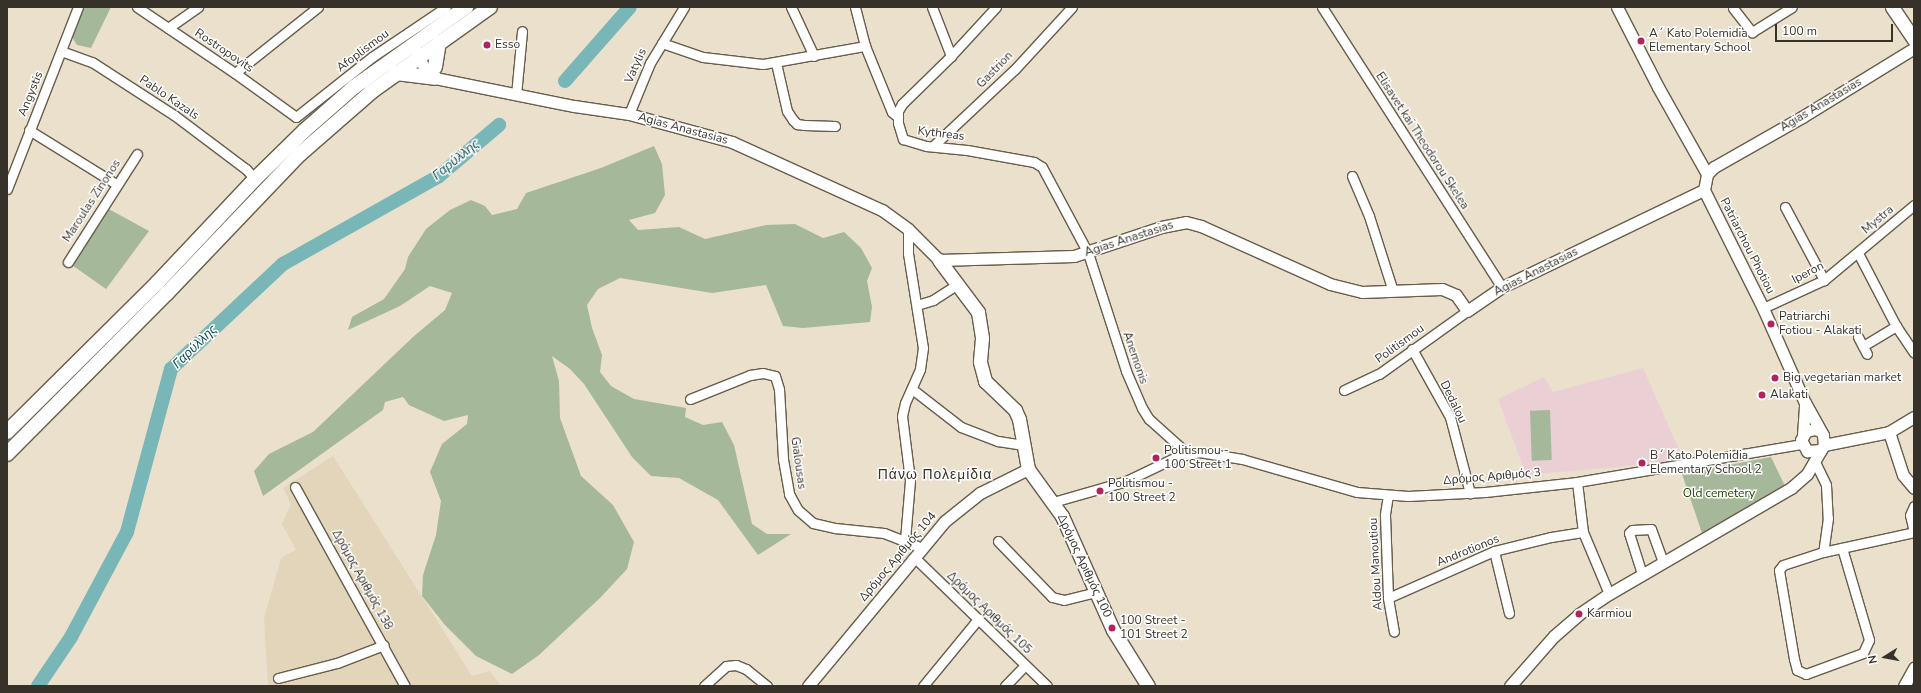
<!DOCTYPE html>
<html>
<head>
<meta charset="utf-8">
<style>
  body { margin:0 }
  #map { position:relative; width:1921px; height:693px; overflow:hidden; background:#eae0cc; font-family:"Nunito Sans",sans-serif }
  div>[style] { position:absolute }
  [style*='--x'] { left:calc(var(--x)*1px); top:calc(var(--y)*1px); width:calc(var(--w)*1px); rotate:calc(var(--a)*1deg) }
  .built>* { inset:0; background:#e2d5b9 }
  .education>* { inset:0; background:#ead0d4 }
  .green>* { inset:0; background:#a5b899; transform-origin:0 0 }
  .river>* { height:14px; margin:-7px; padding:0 7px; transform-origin:7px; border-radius:7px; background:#78b6b7 }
  .roads { filter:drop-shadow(1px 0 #665d4b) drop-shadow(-1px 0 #665d4b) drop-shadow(0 1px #665d4b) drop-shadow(0 -1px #665d4b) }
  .minor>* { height:9px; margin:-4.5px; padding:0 4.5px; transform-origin:4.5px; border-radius:4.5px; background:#fff }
  .tertiary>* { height:11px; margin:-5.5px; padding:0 5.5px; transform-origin:5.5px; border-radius:5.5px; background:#fff }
  .secondary>* { height:13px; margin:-6.5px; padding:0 6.5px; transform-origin:6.5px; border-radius:6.5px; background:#fff }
  .primary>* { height:14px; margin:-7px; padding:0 7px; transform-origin:7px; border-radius:7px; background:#fff }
  .dots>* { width:11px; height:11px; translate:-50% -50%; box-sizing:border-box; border:2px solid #fff; border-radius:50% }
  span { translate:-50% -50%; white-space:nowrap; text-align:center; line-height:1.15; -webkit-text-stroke:3px #fff; paint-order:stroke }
  .poi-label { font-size:12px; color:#36322a }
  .left { translate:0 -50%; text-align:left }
  .street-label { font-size:12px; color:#36322a }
  .park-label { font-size:12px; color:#214000 }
  .water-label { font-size:13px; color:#144c4d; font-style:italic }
  .quarter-label { font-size:14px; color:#36322a; letter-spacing:1px }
  .frame { position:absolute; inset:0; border:8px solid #36322a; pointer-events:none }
  .north { position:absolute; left:1865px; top:637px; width:40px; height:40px; -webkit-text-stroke:3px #fff; paint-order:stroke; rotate:259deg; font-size:11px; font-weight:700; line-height:16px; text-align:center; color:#36322a }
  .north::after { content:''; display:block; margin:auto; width:14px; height:18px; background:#36322a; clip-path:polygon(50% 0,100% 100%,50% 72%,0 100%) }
  .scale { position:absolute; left:1775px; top:24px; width:118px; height:18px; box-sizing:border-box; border:2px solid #36322a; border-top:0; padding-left:5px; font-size:12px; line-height:14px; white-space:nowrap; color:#36322a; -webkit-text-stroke:3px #fff; paint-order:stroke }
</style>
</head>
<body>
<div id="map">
  <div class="built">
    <i style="clip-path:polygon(333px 456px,472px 676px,490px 671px,501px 686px,268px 686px,264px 618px,281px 558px,296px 550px,282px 524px,291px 504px,283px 488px)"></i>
  </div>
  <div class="education">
    <i style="clip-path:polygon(1643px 368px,1684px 461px,1526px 475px,1498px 399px,1544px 377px,1553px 392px)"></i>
  </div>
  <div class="green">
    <i style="clip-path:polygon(83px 7px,111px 7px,91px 48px,77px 45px,72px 37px)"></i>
    <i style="clip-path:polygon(654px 146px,662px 164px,665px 195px,655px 213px,629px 220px,638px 230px,679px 227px,705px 239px,766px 225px,795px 224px,823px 238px,844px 232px,861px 248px,872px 268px,867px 281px,872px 307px,870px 322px,803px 328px,783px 326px,766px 285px,712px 293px,620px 278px,598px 289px,587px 305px,592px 328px,602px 355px,600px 372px,611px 386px,634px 399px,686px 408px,685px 417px,703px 425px,722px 422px,734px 445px,752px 524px,767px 534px,791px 534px,758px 555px,718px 500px,679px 478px,651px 476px,632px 457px,584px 384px,570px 369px,552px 356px,559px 381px,560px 418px,581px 476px,613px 505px,634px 542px,627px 569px,601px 597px,539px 655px,512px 674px,476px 656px,445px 625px,422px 596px,423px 575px,436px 535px,441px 501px,430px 472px,442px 444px,467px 424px,468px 415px,444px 421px,409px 405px,403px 397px,385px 402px,383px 410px,263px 496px,254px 471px,269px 454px,313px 432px,413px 337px,445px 310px,452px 293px,430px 286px,400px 306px,348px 330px,352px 317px,384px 299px,405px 269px,408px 257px,426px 229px,450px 210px,471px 200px,485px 206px,492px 215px,517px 209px,526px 193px,601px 168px)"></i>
    <i style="clip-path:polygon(105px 207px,149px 231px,106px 289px,69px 263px)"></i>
    <i style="left:1550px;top:410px;width:50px;height:20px;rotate:88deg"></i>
    <i style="clip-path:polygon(1771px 457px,1785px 486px,1703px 536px,1682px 474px)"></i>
  </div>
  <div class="river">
    <i style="--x:565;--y:81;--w:98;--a:-48.7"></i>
    <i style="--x:38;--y:686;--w:59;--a:-56"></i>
    <i style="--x:71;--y:637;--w:119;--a:-61.9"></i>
    <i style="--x:127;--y:532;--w:169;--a:-74.9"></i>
    <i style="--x:171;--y:369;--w:154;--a:-43.2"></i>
    <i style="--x:283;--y:264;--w:179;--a:-29.4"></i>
    <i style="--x:439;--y:176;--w:79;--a:-40.4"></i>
  </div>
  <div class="roads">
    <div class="minor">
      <i style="--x:137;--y:7;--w:118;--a:34"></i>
      <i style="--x:235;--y:73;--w:75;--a:35.8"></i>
      <i style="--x:296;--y:117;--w:97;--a:-38.3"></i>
      <i style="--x:372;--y:57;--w:89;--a:-34"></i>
      <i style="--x:791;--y:7;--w:54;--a:64.9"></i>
      <i style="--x:855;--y:7;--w:40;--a:75.6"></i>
      <i style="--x:865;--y:46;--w:71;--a:67.8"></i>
      <i style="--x:892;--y:112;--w:8;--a:40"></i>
      <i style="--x:932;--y:7;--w:53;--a:68.8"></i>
      <i style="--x:996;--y:7;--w:67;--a:132.6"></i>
      <i style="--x:951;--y:56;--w:69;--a:135.6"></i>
      <i style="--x:902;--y:104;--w:8;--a:120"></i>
      <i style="--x:898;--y:111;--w:12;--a:90"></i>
      <i style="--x:898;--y:123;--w:17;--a:73"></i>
      <i style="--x:903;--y:139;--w:24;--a:17"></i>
      <i style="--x:926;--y:146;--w:41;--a:5.6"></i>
      <i style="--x:967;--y:150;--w:68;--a:10.2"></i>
      <i style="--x:1034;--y:162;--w:9;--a:32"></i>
      <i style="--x:1042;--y:167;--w:98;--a:61.9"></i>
      <i style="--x:1088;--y:253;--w:124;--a:72.1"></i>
      <i style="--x:1126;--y:371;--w:40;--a:66.6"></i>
      <i style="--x:1142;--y:408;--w:13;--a:58"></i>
      <i style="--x:1149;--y:419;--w:52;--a:41.9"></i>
      <i style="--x:1322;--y:7;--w:333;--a:57.3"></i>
      <i style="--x:1733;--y:8;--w:31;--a:52"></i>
      <i style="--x:1752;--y:32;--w:47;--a:-32"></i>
      <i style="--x:168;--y:28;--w:37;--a:-35"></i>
      <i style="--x:662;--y:43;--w:43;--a:18.9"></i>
      <i style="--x:703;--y:57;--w:60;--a:6.7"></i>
      <i style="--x:763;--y:64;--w:104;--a:-10"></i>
      <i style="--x:61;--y:51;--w:33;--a:20"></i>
      <i style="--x:92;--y:62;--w:98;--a:32.9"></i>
      <i style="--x:174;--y:115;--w:90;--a:36.9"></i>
      <i style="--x:246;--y:169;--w:13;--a:48"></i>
      <i style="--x:776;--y:63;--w:49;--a:77.1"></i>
      <i style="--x:787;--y:111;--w:11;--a:56"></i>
      <i style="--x:793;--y:120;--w:6;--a:45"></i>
      <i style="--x:797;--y:124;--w:7;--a:8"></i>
      <i style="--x:804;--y:125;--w:31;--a:2"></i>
      <i style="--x:235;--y:73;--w:106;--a:-38.5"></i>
      <i style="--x:516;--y:95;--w:64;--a:-84.6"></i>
      <i style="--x:629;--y:114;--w:55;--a:-67.6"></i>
      <i style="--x:650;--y:63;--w:66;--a:-58.7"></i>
      <i style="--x:29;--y:130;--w:102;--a:31.8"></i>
      <i style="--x:933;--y:146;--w:112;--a:-43.2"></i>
      <i style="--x:1015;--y:69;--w:84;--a:-47.4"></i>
      <i style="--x:1352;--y:176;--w:43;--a:67"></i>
      <i style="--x:1369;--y:216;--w:79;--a:72.3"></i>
      <i style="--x:7;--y:189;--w:195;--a:-68.7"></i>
      <i style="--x:1785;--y:207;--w:83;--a:61.9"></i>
      <i style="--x:1858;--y:253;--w:82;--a:62.5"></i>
      <i style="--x:1896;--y:326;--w:32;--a:56"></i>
      <i style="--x:68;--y:262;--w:128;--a:-57.4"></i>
      <i style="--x:917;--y:305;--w:17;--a:-17"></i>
      <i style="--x:933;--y:300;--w:30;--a:-33"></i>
      <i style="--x:1763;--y:308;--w:67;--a:-24.7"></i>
      <i style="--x:1824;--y:280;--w:117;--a:-39.8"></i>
      <i style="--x:1858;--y:337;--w:19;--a:62"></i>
      <i style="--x:1863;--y:346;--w:39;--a:-31"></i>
      <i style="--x:1412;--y:349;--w:78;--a:60.8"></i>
      <i style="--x:1450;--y:417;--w:79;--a:75.3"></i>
      <i style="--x:912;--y:389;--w:62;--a:37.8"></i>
      <i style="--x:961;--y:427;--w:40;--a:21"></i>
      <i style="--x:998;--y:441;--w:24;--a:9"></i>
      <i style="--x:1344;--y:390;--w:38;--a:-25"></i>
      <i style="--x:1379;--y:374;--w:108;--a:-35.6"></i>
      <i style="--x:690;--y:399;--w:65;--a:-21.8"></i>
      <i style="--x:750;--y:375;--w:13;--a:-9"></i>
      <i style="--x:763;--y:373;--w:12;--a:14"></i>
      <i style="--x:775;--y:376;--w:14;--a:73"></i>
      <i style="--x:779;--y:389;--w:70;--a:86.7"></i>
      <i style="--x:783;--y:459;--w:36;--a:80"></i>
      <i style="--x:789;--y:494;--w:18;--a:61"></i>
      <i style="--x:798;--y:510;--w:20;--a:41"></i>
      <i style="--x:813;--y:523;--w:23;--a:13"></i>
      <i style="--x:835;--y:528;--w:49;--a:5.8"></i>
      <i style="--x:884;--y:533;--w:41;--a:21.5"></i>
      <i style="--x:1815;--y:462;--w:25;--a:64"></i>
      <i style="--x:1826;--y:485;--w:33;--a:87"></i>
      <i style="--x:1828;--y:518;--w:34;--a:98"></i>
      <i style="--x:1577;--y:482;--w:50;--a:83.2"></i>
      <i style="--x:1583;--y:532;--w:67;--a:67.2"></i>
      <i style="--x:295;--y:487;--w:227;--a:61.1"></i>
      <i style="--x:1388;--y:495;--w:20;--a:99"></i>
      <i style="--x:1385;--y:515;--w:83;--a:87.9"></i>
      <i style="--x:1388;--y:598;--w:34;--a:80"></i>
      <i style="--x:1053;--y:502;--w:76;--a:-16"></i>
      <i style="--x:1126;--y:481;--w:55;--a:-25.6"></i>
      <i style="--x:1176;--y:457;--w:24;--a:-12"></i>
      <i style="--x:1199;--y:452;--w:44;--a:9.2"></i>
      <i style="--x:1242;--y:459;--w:120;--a:16"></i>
      <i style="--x:1357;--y:492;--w:51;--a:4.5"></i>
      <i style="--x:1408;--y:496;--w:77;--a:-3"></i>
      <i style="--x:1485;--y:492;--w:93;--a:-6.2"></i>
      <i style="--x:1577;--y:482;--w:227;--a:-9.6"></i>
      <i style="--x:905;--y:540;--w:60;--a:-85.2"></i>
      <i style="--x:910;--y:480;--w:64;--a:-97.1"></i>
      <i style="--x:902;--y:416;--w:13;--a:-77"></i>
      <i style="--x:905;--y:403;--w:37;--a:-66"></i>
      <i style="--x:920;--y:369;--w:21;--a:-82"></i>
      <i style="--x:923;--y:348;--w:96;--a:-99"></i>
      <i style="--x:908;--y:253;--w:24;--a:-90"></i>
      <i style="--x:998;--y:541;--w:78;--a:46"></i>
      <i style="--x:1052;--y:597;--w:12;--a:14"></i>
      <i style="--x:1064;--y:600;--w:32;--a:-14"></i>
      <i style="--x:1842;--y:548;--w:96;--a:73.6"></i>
      <i style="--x:1869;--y:640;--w:14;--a:115"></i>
      <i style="--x:1863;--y:653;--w:61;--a:159.8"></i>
      <i style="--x:1806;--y:674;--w:10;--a:-156"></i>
      <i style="--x:1797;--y:670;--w:11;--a:-105"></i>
      <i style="--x:1794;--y:659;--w:90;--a:-99.6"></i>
      <i style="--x:1779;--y:570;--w:6;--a:-51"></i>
      <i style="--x:1783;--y:565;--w:42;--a:-18"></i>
      <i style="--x:1823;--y:552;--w:93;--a:-12.4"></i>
      <i style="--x:1914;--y:532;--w:17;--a:-103"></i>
      <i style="--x:1910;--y:515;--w:10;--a:-66"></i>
      <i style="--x:1494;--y:551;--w:64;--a:76.4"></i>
      <i style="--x:914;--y:557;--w:185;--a:44.1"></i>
      <i style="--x:1642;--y:574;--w:43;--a:-107.6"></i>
      <i style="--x:1629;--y:533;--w:4;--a:-45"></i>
      <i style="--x:1632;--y:530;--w:19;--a:-3"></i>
      <i style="--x:1651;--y:529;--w:35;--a:70"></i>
      <i style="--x:1388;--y:598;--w:116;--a:-23.9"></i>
      <i style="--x:1494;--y:551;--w:59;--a:-13.8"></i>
      <i style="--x:1551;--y:537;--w:32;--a:-9"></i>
      <i style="--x:278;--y:678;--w:61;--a:-14.3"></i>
      <i style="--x:337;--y:663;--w:50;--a:-21"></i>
      <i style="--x:704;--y:686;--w:30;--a:-42"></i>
      <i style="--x:726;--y:666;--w:10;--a:-6"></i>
      <i style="--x:736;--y:665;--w:11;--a:22"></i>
      <i style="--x:746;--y:669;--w:27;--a:39"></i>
      <i style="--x:923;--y:686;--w:87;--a:-50.6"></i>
      <i style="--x:1005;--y:686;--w:29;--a:-46"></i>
    </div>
    <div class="tertiary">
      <i style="--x:1617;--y:7;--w:90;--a:62.9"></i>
      <i style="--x:1658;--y:87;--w:100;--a:60.6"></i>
      <i style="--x:416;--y:52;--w:17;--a:62"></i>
      <i style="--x:424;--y:67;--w:16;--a:45"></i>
      <i style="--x:435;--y:78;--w:142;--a:11.4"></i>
      <i style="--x:574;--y:106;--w:56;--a:8.3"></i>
      <i style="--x:629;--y:114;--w:107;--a:15.2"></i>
      <i style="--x:732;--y:142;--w:165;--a:24.4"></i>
      <i style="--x:882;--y:210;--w:32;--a:36"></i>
      <i style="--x:908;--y:229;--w:44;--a:45"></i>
      <i style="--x:939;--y:260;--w:135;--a:-1.7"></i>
      <i style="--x:1074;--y:256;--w:92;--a:-18.4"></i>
      <i style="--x:1161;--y:227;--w:25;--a:-11"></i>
      <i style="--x:1186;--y:222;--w:16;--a:15"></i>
      <i style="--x:1201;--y:226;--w:141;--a:24.2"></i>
      <i style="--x:1330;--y:284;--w:33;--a:14"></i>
      <i style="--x:1362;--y:292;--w:80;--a:-2.1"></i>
      <i style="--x:1442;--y:289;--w:15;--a:23"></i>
      <i style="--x:1456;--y:295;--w:19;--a:55"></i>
      <i style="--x:1467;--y:311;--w:42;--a:-34.4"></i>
      <i style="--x:1502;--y:287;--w:224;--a:-25.7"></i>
      <i style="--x:1704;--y:190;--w:16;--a:-79"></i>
      <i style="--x:1707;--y:174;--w:10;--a:-45"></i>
      <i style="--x:1714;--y:167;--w:101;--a:-29.6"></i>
      <i style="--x:1802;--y:117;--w:132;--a:-31.6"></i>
      <i style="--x:1820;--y:431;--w:5;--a:-158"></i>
      <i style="--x:1815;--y:429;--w:9;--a:167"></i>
      <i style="--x:1806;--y:431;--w:10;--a:119"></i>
      <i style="--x:1801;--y:440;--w:13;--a:61"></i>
      <i style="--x:1807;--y:451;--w:14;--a:-4"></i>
      <i style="--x:1889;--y:432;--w:45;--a:72"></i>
      <i style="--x:1903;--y:475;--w:17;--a:50"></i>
      <i style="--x:1803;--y:435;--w:32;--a:-86"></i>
      <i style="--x:1824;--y:445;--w:66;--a:-11.3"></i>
      <i style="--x:1889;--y:432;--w:29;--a:-31"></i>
      <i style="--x:808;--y:686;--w:214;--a:-50.3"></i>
      <i style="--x:945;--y:521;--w:45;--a:-38.7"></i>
      <i style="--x:980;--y:493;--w:54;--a:-26.6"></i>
      <i style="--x:1510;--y:686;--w:67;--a:-48.7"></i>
      <i style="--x:1554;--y:636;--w:33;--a:-41"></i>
      <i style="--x:1579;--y:614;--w:36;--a:-34"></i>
      <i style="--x:1609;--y:594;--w:211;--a:-30.2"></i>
      <i style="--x:1791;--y:488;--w:21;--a:-41"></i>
      <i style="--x:1807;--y:474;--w:34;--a:-60"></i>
      <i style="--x:1824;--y:445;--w:10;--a:-96"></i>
      <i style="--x:1823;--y:435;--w:37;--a:-119"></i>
      <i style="--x:1805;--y:403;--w:104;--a:-113.9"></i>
      <i style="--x:1763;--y:308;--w:132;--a:-116.6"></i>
      <i style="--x:1904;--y:686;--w:21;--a:-61"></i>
    </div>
    <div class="secondary">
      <i style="--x:1892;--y:7;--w:40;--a:56"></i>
      <i style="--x:939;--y:260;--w:65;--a:53.1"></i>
      <i style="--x:978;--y:312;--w:26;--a:81"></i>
      <i style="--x:982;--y:338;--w:24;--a:95"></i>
      <i style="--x:980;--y:362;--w:20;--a:75"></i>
      <i style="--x:985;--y:381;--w:42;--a:44"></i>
      <i style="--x:1015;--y:410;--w:10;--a:66"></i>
      <i style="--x:1019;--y:419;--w:51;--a:79.8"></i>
      <i style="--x:1028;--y:469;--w:58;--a:54.1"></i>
      <i style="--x:1062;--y:516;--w:125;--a:65.9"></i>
      <i style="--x:1113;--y:630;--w:66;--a:58"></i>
    </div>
    <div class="primary">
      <i style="--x:435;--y:67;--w:25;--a:-81"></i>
      <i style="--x:396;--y:73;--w:39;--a:7"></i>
      <i style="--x:7;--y:432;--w:211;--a:-44.8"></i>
      <i style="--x:157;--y:283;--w:143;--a:-46.7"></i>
      <i style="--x:255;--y:179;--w:69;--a:-44.4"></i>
      <i style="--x:304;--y:131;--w:67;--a:-41.3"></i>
      <i style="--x:354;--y:87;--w:138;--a:-35.5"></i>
      <i style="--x:7;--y:454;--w:227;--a:-45.2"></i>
      <i style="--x:167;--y:293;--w:192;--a:-46.3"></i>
      <i style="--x:300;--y:154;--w:94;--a:-41.1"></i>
      <i style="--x:371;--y:92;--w:146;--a:-35.5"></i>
    </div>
  </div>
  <div class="dots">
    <i style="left:1641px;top:41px;background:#b1245b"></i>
    <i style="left:487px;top:45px;background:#b1245b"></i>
    <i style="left:1771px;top:324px;background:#b1245b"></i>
    <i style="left:1775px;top:378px;background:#b1245b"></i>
    <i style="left:1762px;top:395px;background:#b1245b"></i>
    <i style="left:1156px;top:458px;background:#b1245b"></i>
    <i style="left:1642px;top:463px;background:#b1245b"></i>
    <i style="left:1100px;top:491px;background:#b1245b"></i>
    <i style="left:1579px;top:614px;background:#b1245b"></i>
    <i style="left:1112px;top:628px;background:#b1245b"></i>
  </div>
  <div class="poi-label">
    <span class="left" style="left:1649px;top:41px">A´ Kato Polemidia<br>Elementary School</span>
    <span class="left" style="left:495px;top:45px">Esso</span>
    <span class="left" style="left:1779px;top:324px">Patriarchi<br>Fotiou - Alakati</span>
    <span class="left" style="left:1783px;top:378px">Big vegetarian market</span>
    <span class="left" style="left:1770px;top:395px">Alakati</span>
    <span class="left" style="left:1164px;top:458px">Politismou -<br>100 Street 1</span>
    <span class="left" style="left:1650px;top:463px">B´ Kato Polemidia<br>Elementary School 2</span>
    <span class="left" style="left:1108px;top:491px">Politismou -<br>100 Street 2</span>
    <span class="left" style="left:1587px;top:614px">Karmiou</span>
    <span class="left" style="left:1120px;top:628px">100 Street -<br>101 Street 2</span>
  </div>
  <div class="street-label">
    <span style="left:224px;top:51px;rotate:34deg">Rostropovits</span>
    <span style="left:363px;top:51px;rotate:-37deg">Afoplismou</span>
    <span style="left:636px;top:66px;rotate:-66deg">Vatylis</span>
    <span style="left:995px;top:70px;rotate:-46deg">Gastrion</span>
    <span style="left:31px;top:94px;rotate:-68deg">Angystis</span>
    <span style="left:169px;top:98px;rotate:34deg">Pablo Kazals</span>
    <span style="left:1821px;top:105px;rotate:-31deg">Agias Anastasias</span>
    <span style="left:683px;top:129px;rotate:15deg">Agias Anastasias</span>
    <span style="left:941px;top:134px;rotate:7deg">Kythreas</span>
    <span style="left:1422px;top:141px;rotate:57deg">Elisavet kai Theodorou Skelea</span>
    <span style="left:92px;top:201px;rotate:-57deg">Maroulas Zinonos</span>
    <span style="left:1878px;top:220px;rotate:-40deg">Mystra</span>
    <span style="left:1129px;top:239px;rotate:-18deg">Agias Anastasias</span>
    <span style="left:1747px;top:246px;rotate:63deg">Patriarchou Photiou</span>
    <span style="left:1536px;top:272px;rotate:-27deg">Agias Anastasias</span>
    <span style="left:1808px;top:273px;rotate:-27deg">Iperon</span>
    <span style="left:1400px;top:344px;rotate:-36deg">Politismou</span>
    <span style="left:1135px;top:358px;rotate:71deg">Anemonis</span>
    <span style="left:1453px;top:402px;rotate:64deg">Dedalou</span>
    <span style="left:798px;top:463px;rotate:82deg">Gialousas</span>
    <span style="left:1492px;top:477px;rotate:-5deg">Δρόμος Αριθμός 3</span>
    <span style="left:1468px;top:551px;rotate:-22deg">Androtionos</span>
    <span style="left:898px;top:557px;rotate:-50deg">Δρόμος Αριθμός 104</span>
    <span style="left:1376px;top:564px;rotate:-93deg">Aldou Manoutiou</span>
    <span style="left:1084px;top:566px;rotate:65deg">Δρόμος Αριθμός 100</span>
    <span style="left:362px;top:580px;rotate:61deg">Δρόμος Αριθμός 138</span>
    <span style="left:989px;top:613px;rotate:44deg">Δρόμος Αριθμός 105</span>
  </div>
  <div class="park-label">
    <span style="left:1719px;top:494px">Old cemetery</span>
  </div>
  <div class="water-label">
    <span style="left:456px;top:160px;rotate:-39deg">Γαρύλλης</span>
    <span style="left:195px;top:347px;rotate:-44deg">Γαρύλλης</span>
  </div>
  <div class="quarter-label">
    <span style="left:935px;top:475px">Πάνω Πολεμίδια</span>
  </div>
  <div class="frame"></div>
  <div class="north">N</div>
  <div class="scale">100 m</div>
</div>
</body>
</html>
